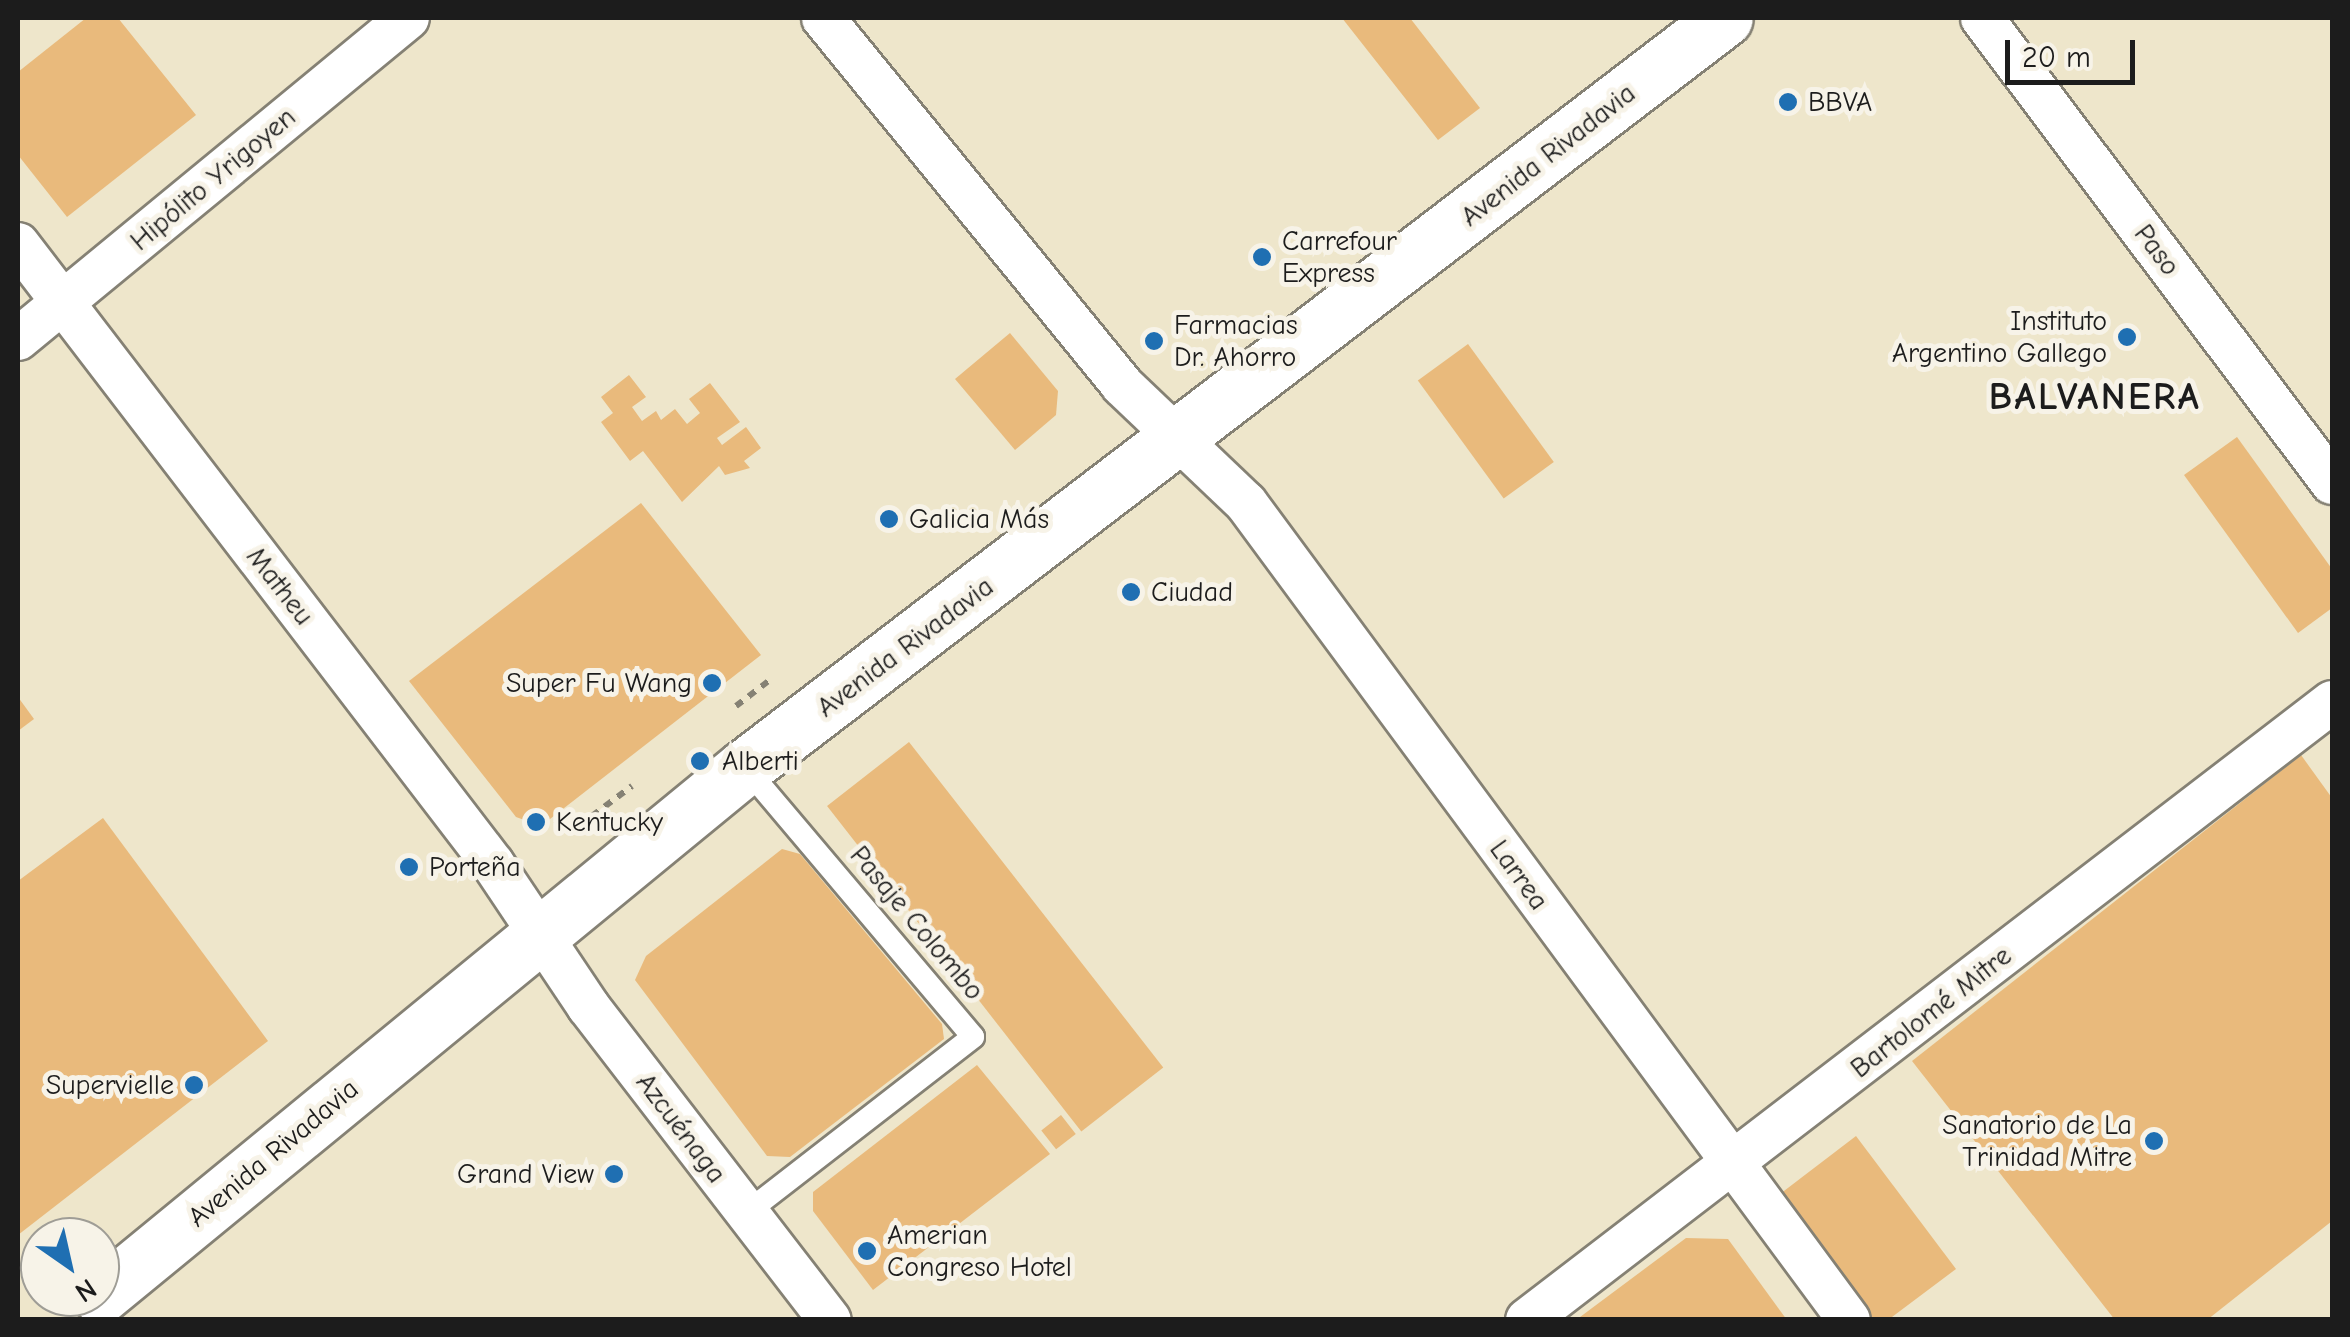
<!DOCTYPE html>
<html>
<head>
<meta charset="utf-8">
<style>
  body { margin:0 }
  #map { position:relative; width:2350px; height:1337px; overflow:hidden; background:#eee6cb; font-family:"Comic Neue",sans-serif }
  div>[style] { position:absolute }
  [style*='--x'] { left:calc(var(--x)*1px); top:calc(var(--y)*1px); width:calc(var(--w)*1px); rotate:calc(var(--a)*1deg) }
  .building>* { inset:0; background:#e9ba7c; transform-origin:0 0 }
  .path>* { height:6px; margin-top:-3px; transform-origin:0; background:repeating-linear-gradient(90deg,#858174 0 8px,transparent 0 16px) }
  .roads { filter:drop-shadow(2px 0 #858174) drop-shadow(-2px 0 #858174) drop-shadow(0 2px #858174) drop-shadow(0 -2px #858174) }
  .service>* { height:22px; margin:-11px; padding:0 11px; transform-origin:11px; border-radius:11px; background:#fff }
  .minor>* { height:42px; margin:-21px; padding:0 21px; transform-origin:21px; border-radius:21px; background:#fff }
  .primary>* { height:55px; margin:-27.5px; padding:0 27.5px; transform-origin:27.5px; border-radius:27.5px; background:#fff }
  .dots>* { width:28px; height:28px; translate:-50% -50%; box-sizing:border-box; border:5px solid #f7f3e8; border-radius:50% }
  span { translate:-50% -50%; white-space:nowrap; text-align:center; line-height:1.15; -webkit-text-stroke:10px #f7f3e8; paint-order:stroke }
  .poi-label { font-size:28px; color:#1c1c1c }
  .left { translate:0 -50%; text-align:left }
  .right { translate:-100% -50%; text-align:right }
  .street-label { font-size:28px; color:#1c1c1c }
  .district-label { font-size:38px; color:#1c1c1c; font-weight:700; letter-spacing:2.5px }
  .frame { position:absolute; inset:0; border:20px solid #1c1c1c; pointer-events:none }
  .north { position:absolute; left:20px; top:1217px; width:100px; height:100px; box-sizing:border-box; background:#f7f3e8; border:2px solid #9f9d96; border-radius:50%; rotate:146deg; font-size:28px; font-weight:700; line-height:40px; text-align:center; color:#1c1c1c }
  .north::after { content:''; display:block; margin:auto; width:35px; height:45px; background:#1f6fb2; clip-path:polygon(50% 0,100% 100%,50% 72%,0 100%) }
  .scale { position:absolute; left:2005px; top:40px; width:130px; height:45px; box-sizing:border-box; border:5px solid #1c1c1c; border-top:0; padding-left:12px; font-size:30px; line-height:35px; white-space:nowrap; color:#1c1c1c; -webkit-text-stroke:8px #f7f3e8; paint-order:stroke }
</style>
</head>
<body>
<div id="map">
  <div class="building">
    <i style="clip-path:polygon(86px 18px,118px 18px,196px 115px,67px 217px,18px 155px,18px 72px)"></i>
    <i style="clip-path:polygon(1342px 18px,1410px 18px,1480px 108px,1438px 140px)"></i>
    <i style="clip-path:polygon(1010px 333px,1058px 391px,1056px 415px,1015px 450px,955px 379px)"></i>
    <i style="left:1468px;top:344px;width:146px;height:62px;rotate:54deg"></i>
    <i style="clip-path:polygon(629px 375px,646px 397px,632px 407px,642px 421px,656px 411px,661px 420px,675px 409px,687px 424px,700px 413px,689px 399px,710px 383px,740px 422px,717px 438px,722px 445px,746px 427px,761px 448px,744px 461px,750px 468px,725px 475px,719px 466px,682px 502px,643px 451px,630px 461px,601px 422px,613px 413px,601px 397px)"></i>
    <i style="clip-path:polygon(2237px 437px,2332px 569px,2332px 608px,2298px 633px,2184px 475px)"></i>
    <i style="clip-path:polygon(641px 503px,761px 655px,541px 826px,516px 817px,409px 681px)"></i>
    <i style="clip-path:polygon(18px 697px,34px 719px,18px 731px)"></i>
    <i style="left:909px;top:742px;width:413px;height:104px;rotate:52deg"></i>
    <i style="clip-path:polygon(2301px 755px,2332px 798px,2332px 1221px,2207px 1320px,2115px 1320px,1912px 1061px)"></i>
    <i style="clip-path:polygon(103px 818px,268px 1041px,18px 1235px,18px 881px)"></i>
    <i style="clip-path:polygon(782px 849px,800px 854px,942px 1024px,944px 1039px,790px 1157px,767px 1156px,635px 980px,646px 956px)"></i>
    <i style="clip-path:polygon(977px 1065px,1050px 1154px,873px 1290px,813px 1211px,813px 1192px)"></i>
    <i style="left:1061px;top:1115px;width:24px;height:25px;rotate:52deg"></i>
    <i style="clip-path:polygon(1856px 1136px,1956px 1269px,1888px 1320px,1874px 1320px,1780px 1194px)"></i>
    <i style="clip-path:polygon(1686px 1238px,1728px 1239px,1787px 1320px,1576px 1320px)"></i>
  </div>
  <div class="path">
    <i style="--x:736;--y:706;--w:44;--a:-37.6"></i>
    <i style="--x:592;--y:816;--w:50;--a:-36.9"></i>
  </div>
  <div class="roads">
    <div class="service">
      <i style="--x:745;--y:767;--w:353;--a:49.8"></i>
      <i style="--x:973;--y:1037;--w:287;--a:142.2"></i>
    </div>
    <div class="minor">
      <i style="--x:823;--y:18;--w:473;--a:50.8"></i>
      <i style="--x:1122;--y:385;--w:171;--a:43.6"></i>
      <i style="--x:1246;--y:503;--w:1015;--a:53.57"></i>
      <i style="--x:1982;--y:18;--w:582;--a:53.03"></i>
      <i style="--x:18;--y:244;--w:781;--a:52.54"></i>
      <i style="--x:493;--y:864;--w:171;--a:56.2"></i>
      <i style="--x:588;--y:1006;--w:396;--a:52.4"></i>
      <i style="--x:18;--y:339;--w:505;--a:-39.46"></i>
      <i style="--x:1527;--y:1320;--w:1015;--a:-37.51"></i>
    </div>
    <div class="primary">
      <i style="--x:100;--y:1296;--w:834;--a:-39.36"></i>
      <i style="--x:745;--y:767;--w:1233;--a:-37.39"></i>
    </div>
  </div>
  <div class="dots">
    <i style="left:1788px;top:102px;background:#1f6fb2"></i>
    <i style="left:1262px;top:257px;background:#1f6fb2"></i>
    <i style="left:2127px;top:337px;background:#1f6fb2"></i>
    <i style="left:1154px;top:341px;background:#1f6fb2"></i>
    <i style="left:889px;top:519px;background:#1f6fb2"></i>
    <i style="left:1131px;top:592px;background:#1f6fb2"></i>
    <i style="left:712px;top:683px;background:#1f6fb2"></i>
    <i style="left:700px;top:761px;background:#1f6fb2"></i>
    <i style="left:536px;top:822px;background:#1f6fb2"></i>
    <i style="left:409px;top:867px;background:#1f6fb2"></i>
    <i style="left:194px;top:1085px;background:#1f6fb2"></i>
    <i style="left:2154px;top:1141px;background:#1f6fb2"></i>
    <i style="left:614px;top:1174px;background:#1f6fb2"></i>
    <i style="left:867px;top:1251px;background:#1f6fb2"></i>
  </div>
  <div class="poi-label">
    <span class="left" style="left:1808px;top:102px">BBVA</span>
    <span class="left" style="left:1282px;top:257px">Carrefour<br>Express</span>
    <span class="right" style="left:2107px;top:337px">Instituto<br>Argentino Gallego</span>
    <span class="left" style="left:1174px;top:341px">Farmacias<br>Dr. Ahorro</span>
    <span class="left" style="left:909px;top:519px">Galicia Más</span>
    <span class="left" style="left:1151px;top:592px">Ciudad</span>
    <span class="right" style="left:692px;top:683px">Super Fu Wang</span>
    <span class="left" style="left:722px;top:761px">Alberti</span>
    <span class="left" style="left:556px;top:822px">Kentucky</span>
    <span class="left" style="left:429px;top:867px">Porteña</span>
    <span class="right" style="left:174px;top:1085px">Supervielle</span>
    <span class="right" style="left:2132px;top:1141px">Sanatorio de La<br>Trinidad Mitre</span>
    <span class="right" style="left:594px;top:1174px">Grand View</span>
    <span class="left" style="left:887px;top:1251px">Amerian<br>Congreso Hotel</span>
  </div>
  <div class="street-label">
    <span style="left:1548px;top:155px;rotate:-38deg">Avenida Rivadavia</span>
    <span style="left:213px;top:179px;rotate:-40deg">Hipólito Yrigoyen</span>
    <span style="left:2157px;top:250px;rotate:53deg">Paso</span>
    <span style="left:280px;top:586px;rotate:52deg">Matheu</span>
    <span style="left:905px;top:647px;rotate:-37deg">Avenida Rivadavia</span>
    <span style="left:1519px;top:875px;rotate:54deg">Larrea</span>
    <span style="left:917px;top:923px;rotate:50deg">Pasaje Colombo</span>
    <span style="left:1931px;top:1012px;rotate:-38deg">Bartolomé Mitre</span>
    <span style="left:681px;top:1128px;rotate:53deg">Azcuénaga</span>
    <span style="left:273px;top:1153px;rotate:-40deg">Avenida Rivadavia</span>
  </div>
  <div class="district-label">
    <span style="left:2095px;top:398px">BALVANERA</span>
  </div>
  <div class="frame"></div>
  <div class="north">N</div>
  <div class="scale">20 m</div>
</div>
</body>
</html>
